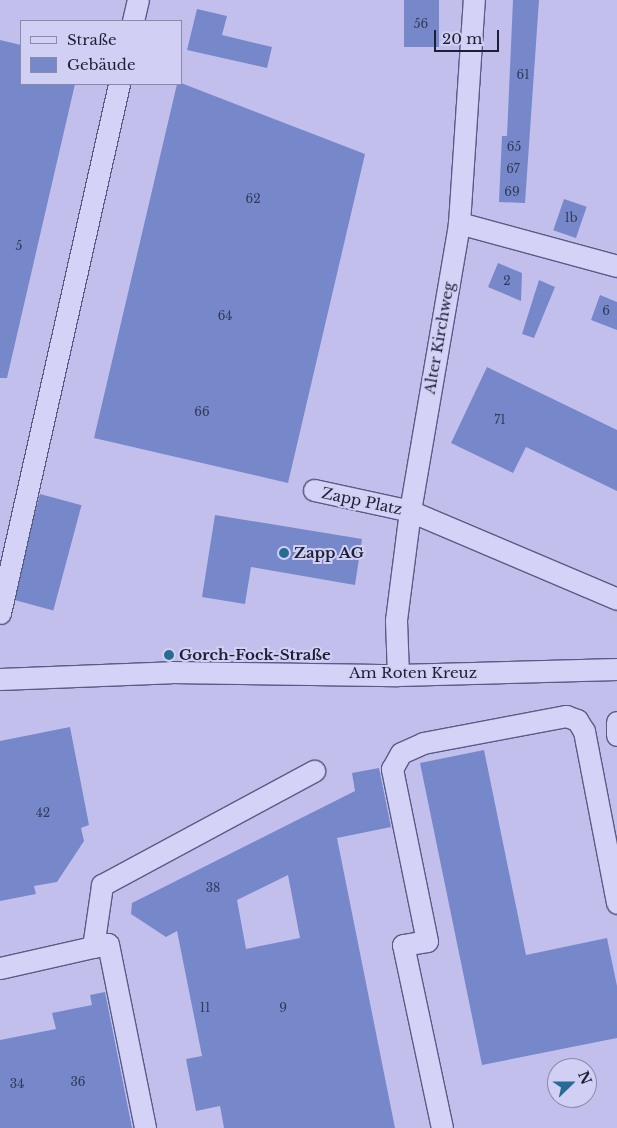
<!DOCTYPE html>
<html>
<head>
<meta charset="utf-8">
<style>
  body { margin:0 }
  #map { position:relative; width:617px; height:1128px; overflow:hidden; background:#c3bfed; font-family:"Libre Baskerville",serif }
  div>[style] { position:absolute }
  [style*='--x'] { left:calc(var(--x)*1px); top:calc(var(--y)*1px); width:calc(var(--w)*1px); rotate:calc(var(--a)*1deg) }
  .building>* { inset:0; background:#7688ca; transform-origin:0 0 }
  .roads { filter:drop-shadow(1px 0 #585c85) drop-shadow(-1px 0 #585c85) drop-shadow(0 1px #585c85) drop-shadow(0 -1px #585c85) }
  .minor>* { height:21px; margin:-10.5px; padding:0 10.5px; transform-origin:10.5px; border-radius:10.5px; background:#d5d2f8 }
  .dots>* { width:14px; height:14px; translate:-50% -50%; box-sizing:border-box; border:2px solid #d2cff4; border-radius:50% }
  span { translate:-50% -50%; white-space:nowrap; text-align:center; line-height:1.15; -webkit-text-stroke:4px #d2cff4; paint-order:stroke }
  .number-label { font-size:12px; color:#323a5a }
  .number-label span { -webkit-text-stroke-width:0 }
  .street-label { font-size:15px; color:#1c2035 }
  .poi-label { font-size:15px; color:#1c2035; font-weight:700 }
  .left { translate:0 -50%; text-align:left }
  .legend { position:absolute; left:20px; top:20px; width:162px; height:65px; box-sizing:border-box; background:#d2cff4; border:1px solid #8989a8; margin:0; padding:6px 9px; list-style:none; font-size:15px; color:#1c2035 }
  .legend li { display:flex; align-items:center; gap:10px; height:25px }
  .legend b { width:25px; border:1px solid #8989a8 }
  .north { position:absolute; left:547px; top:1058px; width:50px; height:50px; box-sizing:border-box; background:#d2cff4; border:1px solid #8989a8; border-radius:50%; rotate:68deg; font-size:14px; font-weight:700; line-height:20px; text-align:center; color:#1c2035 }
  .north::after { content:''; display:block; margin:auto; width:18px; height:22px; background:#296c93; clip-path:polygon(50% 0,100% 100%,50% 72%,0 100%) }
  .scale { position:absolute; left:434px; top:30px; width:65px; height:22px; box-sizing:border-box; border:2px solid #1c2035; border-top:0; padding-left:6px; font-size:15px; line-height:18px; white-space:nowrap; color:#1c2035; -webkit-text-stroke:4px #d2cff4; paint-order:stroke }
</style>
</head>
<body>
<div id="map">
  <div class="building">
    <i style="left:404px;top:0;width:35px;height:47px"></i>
    <i style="clip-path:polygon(513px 0,539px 0,525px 203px,499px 202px,502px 136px,507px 136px)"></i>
    <i style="clip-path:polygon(197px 9px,227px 16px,222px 35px,272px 47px,267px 68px,187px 50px)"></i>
    <i style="clip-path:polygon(0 40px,21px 45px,21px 84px,75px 84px,7px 378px,0 378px)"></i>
    <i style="clip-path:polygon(181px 83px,365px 154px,288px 483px,94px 438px,177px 84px)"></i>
    <i style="left:564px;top:199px;width:24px;height:33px;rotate:19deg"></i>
    <i style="clip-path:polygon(498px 263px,522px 273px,521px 301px,488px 287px)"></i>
    <i style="clip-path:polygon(539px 280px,555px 287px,534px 338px,522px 334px)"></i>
    <i style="clip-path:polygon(600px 295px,617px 302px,617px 330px,591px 320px)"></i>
    <i style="clip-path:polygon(487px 367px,617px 430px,617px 491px,526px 447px,513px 473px,451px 443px)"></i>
    <i style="left:40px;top:494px;width:43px;height:109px;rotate:15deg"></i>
    <i style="clip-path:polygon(215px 515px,362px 539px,355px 585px,251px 567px,245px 604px,202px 597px)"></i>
    <i style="clip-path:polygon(70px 727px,89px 825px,81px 828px,84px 841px,57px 882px,34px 886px,36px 894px,0 901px,0 741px)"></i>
    <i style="clip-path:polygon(484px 750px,526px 955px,607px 938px,617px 986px,617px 1038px,482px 1065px,420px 763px)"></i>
    <i style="clip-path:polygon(evenodd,379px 768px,391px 827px,337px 838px,395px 1128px,224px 1128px,220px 1106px,196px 1111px,186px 1059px,202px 1056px,177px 931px,166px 937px,131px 914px,132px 903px,355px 791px,352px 773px,379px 768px,288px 875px,300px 938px,246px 949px,237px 900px,288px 875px)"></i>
    <i style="clip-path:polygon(105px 992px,132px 1128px,0 1128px,0 1040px,56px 1029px,52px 1013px,92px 1005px,90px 995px)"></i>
  </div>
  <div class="roads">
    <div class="minor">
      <i style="--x:133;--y:21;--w:22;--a:-77"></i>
      <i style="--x:459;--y:223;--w:164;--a:15.2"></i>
      <i style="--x:314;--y:490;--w:98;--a:12.3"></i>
      <i style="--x:410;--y:511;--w:225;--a:23"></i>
      <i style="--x:0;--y:613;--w:542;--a:-77.32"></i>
      <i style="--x:398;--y:675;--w:55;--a:-92.1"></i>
      <i style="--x:396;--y:620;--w:110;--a:-82.7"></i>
      <i style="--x:410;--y:511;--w:292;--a:-80.3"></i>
      <i style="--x:459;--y:223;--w:224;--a:-86.2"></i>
      <i style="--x:0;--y:679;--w:171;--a:-2.3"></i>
      <i style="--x:171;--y:672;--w:227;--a:0.8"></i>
      <i style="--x:398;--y:675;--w:219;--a:-1.6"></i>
      <i style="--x:617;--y:722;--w:13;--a:90"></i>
      <i style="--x:93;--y:947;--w:15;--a:-11"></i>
      <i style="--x:108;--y:944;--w:188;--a:78.6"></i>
      <i style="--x:0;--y:968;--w:95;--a:-12.7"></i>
      <i style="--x:93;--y:947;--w:63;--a:-81.7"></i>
      <i style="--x:102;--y:885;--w:241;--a:-28.3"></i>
      <i style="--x:442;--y:1128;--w:187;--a:-102"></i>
      <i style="--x:403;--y:945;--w:24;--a:-9"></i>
      <i style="--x:427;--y:941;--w:176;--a:-101.5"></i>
      <i style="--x:392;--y:769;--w:18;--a:-61"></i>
      <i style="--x:401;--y:753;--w:24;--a:-24"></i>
      <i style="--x:423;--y:743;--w:146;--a:-10.7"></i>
      <i style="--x:566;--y:716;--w:12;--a:20"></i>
      <i style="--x:577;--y:720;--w:13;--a:58"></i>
      <i style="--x:584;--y:731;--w:175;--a:79.1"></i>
    </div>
  </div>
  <div class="dots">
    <i style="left:284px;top:553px;background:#296c93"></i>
    <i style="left:169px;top:655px;background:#296c93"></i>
  </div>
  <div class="number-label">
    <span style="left:421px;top:24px">56</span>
    <span style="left:523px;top:75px">61</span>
    <span style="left:514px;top:147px">65</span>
    <span style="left:513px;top:169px">67</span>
    <span style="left:512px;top:192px">69</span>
    <span style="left:253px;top:199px">62</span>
    <span style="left:571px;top:218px">1b</span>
    <span style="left:19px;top:246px">5</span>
    <span style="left:507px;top:281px">2</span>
    <span style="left:606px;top:311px">6</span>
    <span style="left:225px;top:316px">64</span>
    <span style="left:202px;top:412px">66</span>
    <span style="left:500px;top:420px">71</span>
    <span style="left:43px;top:813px">42</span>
    <span style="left:213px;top:888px">38</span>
    <span style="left:205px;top:1008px">11</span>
    <span style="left:283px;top:1008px">9</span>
    <span style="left:78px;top:1082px">36</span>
    <span style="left:17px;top:1084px">34</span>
  </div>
  <div class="street-label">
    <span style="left:439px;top:338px;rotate:-80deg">Alter Kirchweg</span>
    <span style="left:362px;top:501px;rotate:12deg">Zapp Platz</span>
    <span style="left:413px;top:673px">Am Roten Kreuz</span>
  </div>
  <div class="poi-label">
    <span class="left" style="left:294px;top:553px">Zapp AG</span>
    <span class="left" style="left:179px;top:655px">Gorch-Fock-Straße</span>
  </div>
  <ul class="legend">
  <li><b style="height:6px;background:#d5d2f8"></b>Straße</li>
  <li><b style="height:14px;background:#7688ca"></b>Gebäude</li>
  </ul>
  <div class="north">N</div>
  <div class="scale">20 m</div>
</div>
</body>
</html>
